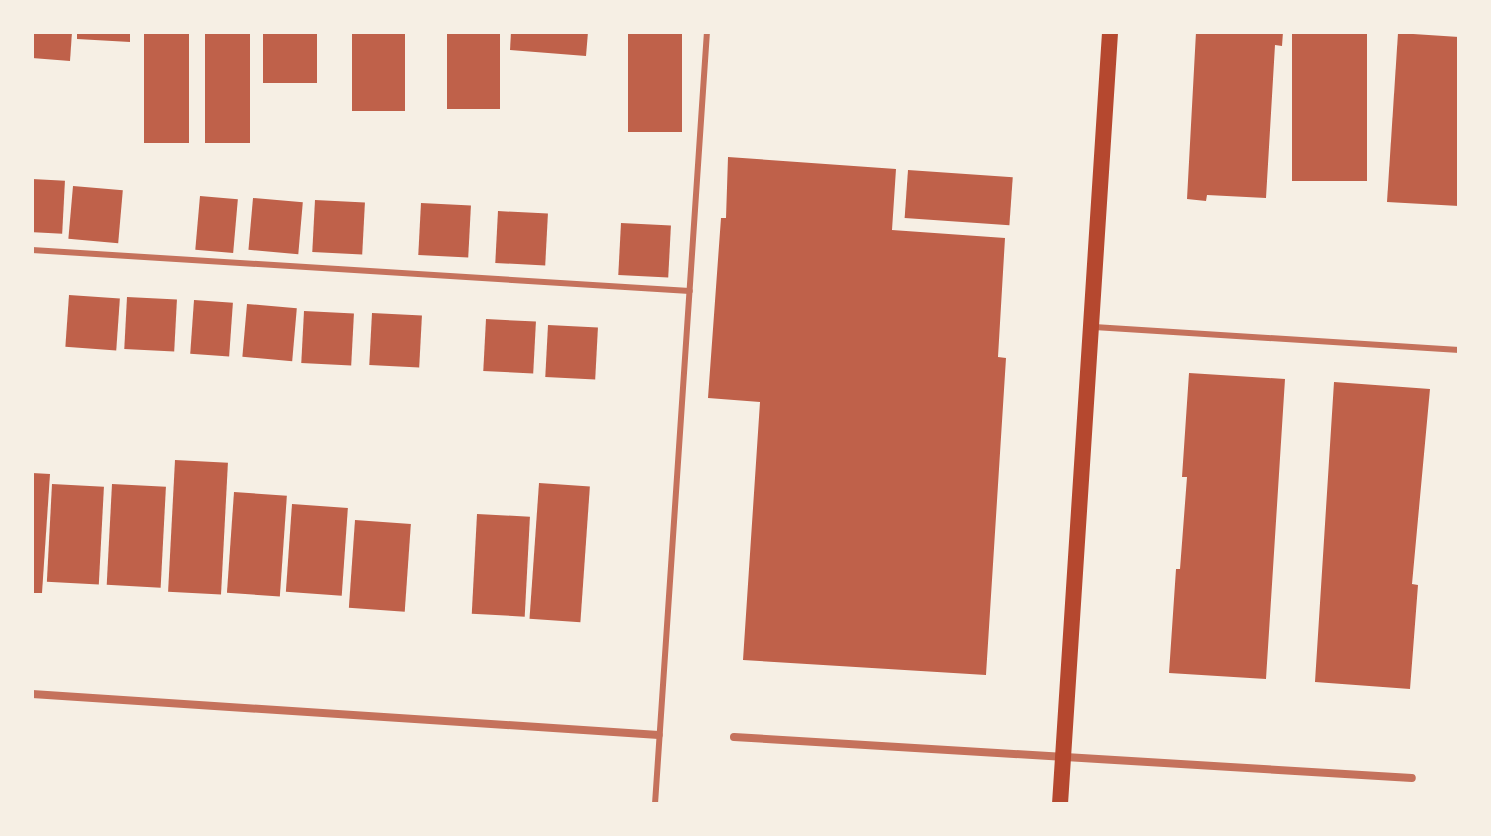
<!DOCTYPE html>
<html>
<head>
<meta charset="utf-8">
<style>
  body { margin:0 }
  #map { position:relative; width:1491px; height:836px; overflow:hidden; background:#f6efe4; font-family:Karla,sans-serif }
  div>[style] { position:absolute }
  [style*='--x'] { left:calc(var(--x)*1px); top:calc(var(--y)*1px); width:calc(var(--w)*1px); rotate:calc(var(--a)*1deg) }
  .building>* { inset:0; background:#bf614a; transform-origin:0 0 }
  .service>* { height:6px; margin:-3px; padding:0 3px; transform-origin:3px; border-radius:3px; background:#c5725c }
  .minor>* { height:8px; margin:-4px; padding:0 4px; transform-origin:4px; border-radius:4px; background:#c5725c }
  .secondary>* { height:16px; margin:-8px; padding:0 8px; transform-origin:8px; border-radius:8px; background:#b5482f }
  span { translate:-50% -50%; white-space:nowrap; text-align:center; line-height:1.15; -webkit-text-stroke:7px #f6efe4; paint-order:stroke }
  .frame { position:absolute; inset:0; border:34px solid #f6efe4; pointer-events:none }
</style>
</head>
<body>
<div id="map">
  <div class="building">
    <i style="clip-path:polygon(32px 32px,72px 32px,70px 61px,32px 58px)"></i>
    <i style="clip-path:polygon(77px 32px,130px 32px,130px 42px,77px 39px)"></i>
    <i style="left:144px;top:32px;width:45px;height:111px"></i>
    <i style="left:205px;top:32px;width:45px;height:111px"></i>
    <i style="left:263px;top:32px;width:54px;height:51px"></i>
    <i style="left:352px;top:32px;width:53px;height:79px"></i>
    <i style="left:447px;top:32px;width:53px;height:77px"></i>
    <i style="clip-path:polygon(511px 32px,588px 32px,586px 56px,510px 50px)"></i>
    <i style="left:628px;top:32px;width:54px;height:100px"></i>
    <i style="clip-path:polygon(1196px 32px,1283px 32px,1282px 46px,1275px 45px,1266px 198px,1207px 195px,1206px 201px,1187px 199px)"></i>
    <i style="left:1292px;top:32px;width:75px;height:149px"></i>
    <i style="clip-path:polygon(1398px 33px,1459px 37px,1459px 206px,1387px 202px)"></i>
    <i style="clip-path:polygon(728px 157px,896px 169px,892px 230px,1005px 238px,998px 357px,1006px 358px,986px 675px,743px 660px,760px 402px,708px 398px,721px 218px,726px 218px)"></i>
    <i style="left:908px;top:170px;width:105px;height:48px;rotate:4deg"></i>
    <i style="left:32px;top:179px;width:33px;height:53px;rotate:3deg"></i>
    <i style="left:73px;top:186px;width:50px;height:53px;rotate:5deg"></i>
    <i style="left:200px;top:196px;width:38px;height:54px;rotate:5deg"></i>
    <i style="left:253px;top:198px;width:50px;height:52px;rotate:5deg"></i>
    <i style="left:315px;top:200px;width:50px;height:52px;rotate:3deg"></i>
    <i style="left:421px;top:203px;width:50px;height:52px;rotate:3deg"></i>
    <i style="left:498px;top:211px;width:50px;height:52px;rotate:3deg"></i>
    <i style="left:621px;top:223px;width:50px;height:52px;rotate:3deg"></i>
    <i style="left:69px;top:295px;width:51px;height:52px;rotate:4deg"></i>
    <i style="left:127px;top:297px;width:50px;height:52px;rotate:3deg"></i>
    <i style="left:194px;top:300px;width:39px;height:54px;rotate:4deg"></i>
    <i style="left:247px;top:304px;width:50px;height:53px;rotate:5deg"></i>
    <i style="left:304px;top:311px;width:50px;height:52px;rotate:3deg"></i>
    <i style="left:372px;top:313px;width:50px;height:52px;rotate:3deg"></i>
    <i style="left:486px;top:319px;width:50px;height:52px;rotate:3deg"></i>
    <i style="left:548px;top:325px;width:50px;height:52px;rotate:3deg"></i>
    <i style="clip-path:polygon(1189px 373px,1285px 379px,1266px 679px,1169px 673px,1176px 569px,1180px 569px,1187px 477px,1182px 477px)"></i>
    <i style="clip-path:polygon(1334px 382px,1430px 389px,1412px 584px,1418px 585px,1410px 689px,1315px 682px)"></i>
    <i style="left:175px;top:460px;width:53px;height:132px;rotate:3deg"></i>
    <i style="clip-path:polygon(32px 473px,50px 474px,42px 593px,32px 593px)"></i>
    <i style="left:539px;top:483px;width:51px;height:136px;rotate:4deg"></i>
    <i style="left:52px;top:484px;width:52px;height:98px;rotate:3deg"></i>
    <i style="left:112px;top:484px;width:54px;height:101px;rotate:3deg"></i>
    <i style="left:234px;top:492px;width:53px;height:101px;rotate:4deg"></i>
    <i style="left:292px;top:504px;width:56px;height:88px;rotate:4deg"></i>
    <i style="left:477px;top:514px;width:53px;height:100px;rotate:3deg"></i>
    <i style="left:355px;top:520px;width:56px;height:88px;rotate:4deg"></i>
  </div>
  <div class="service">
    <i style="--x:32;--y:250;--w:659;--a:3.57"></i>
    <i style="--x:1094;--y:327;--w:366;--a:3.6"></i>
    <i style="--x:655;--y:804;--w:774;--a:-86.15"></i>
  </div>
  <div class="minor">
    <i style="--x:32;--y:694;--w:628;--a:3.74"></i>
    <i style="--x:734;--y:737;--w:679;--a:3.46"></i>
  </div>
  <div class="secondary">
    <i style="--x:1060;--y:804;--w:774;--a:-86.29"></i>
  </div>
  <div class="frame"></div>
</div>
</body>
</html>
